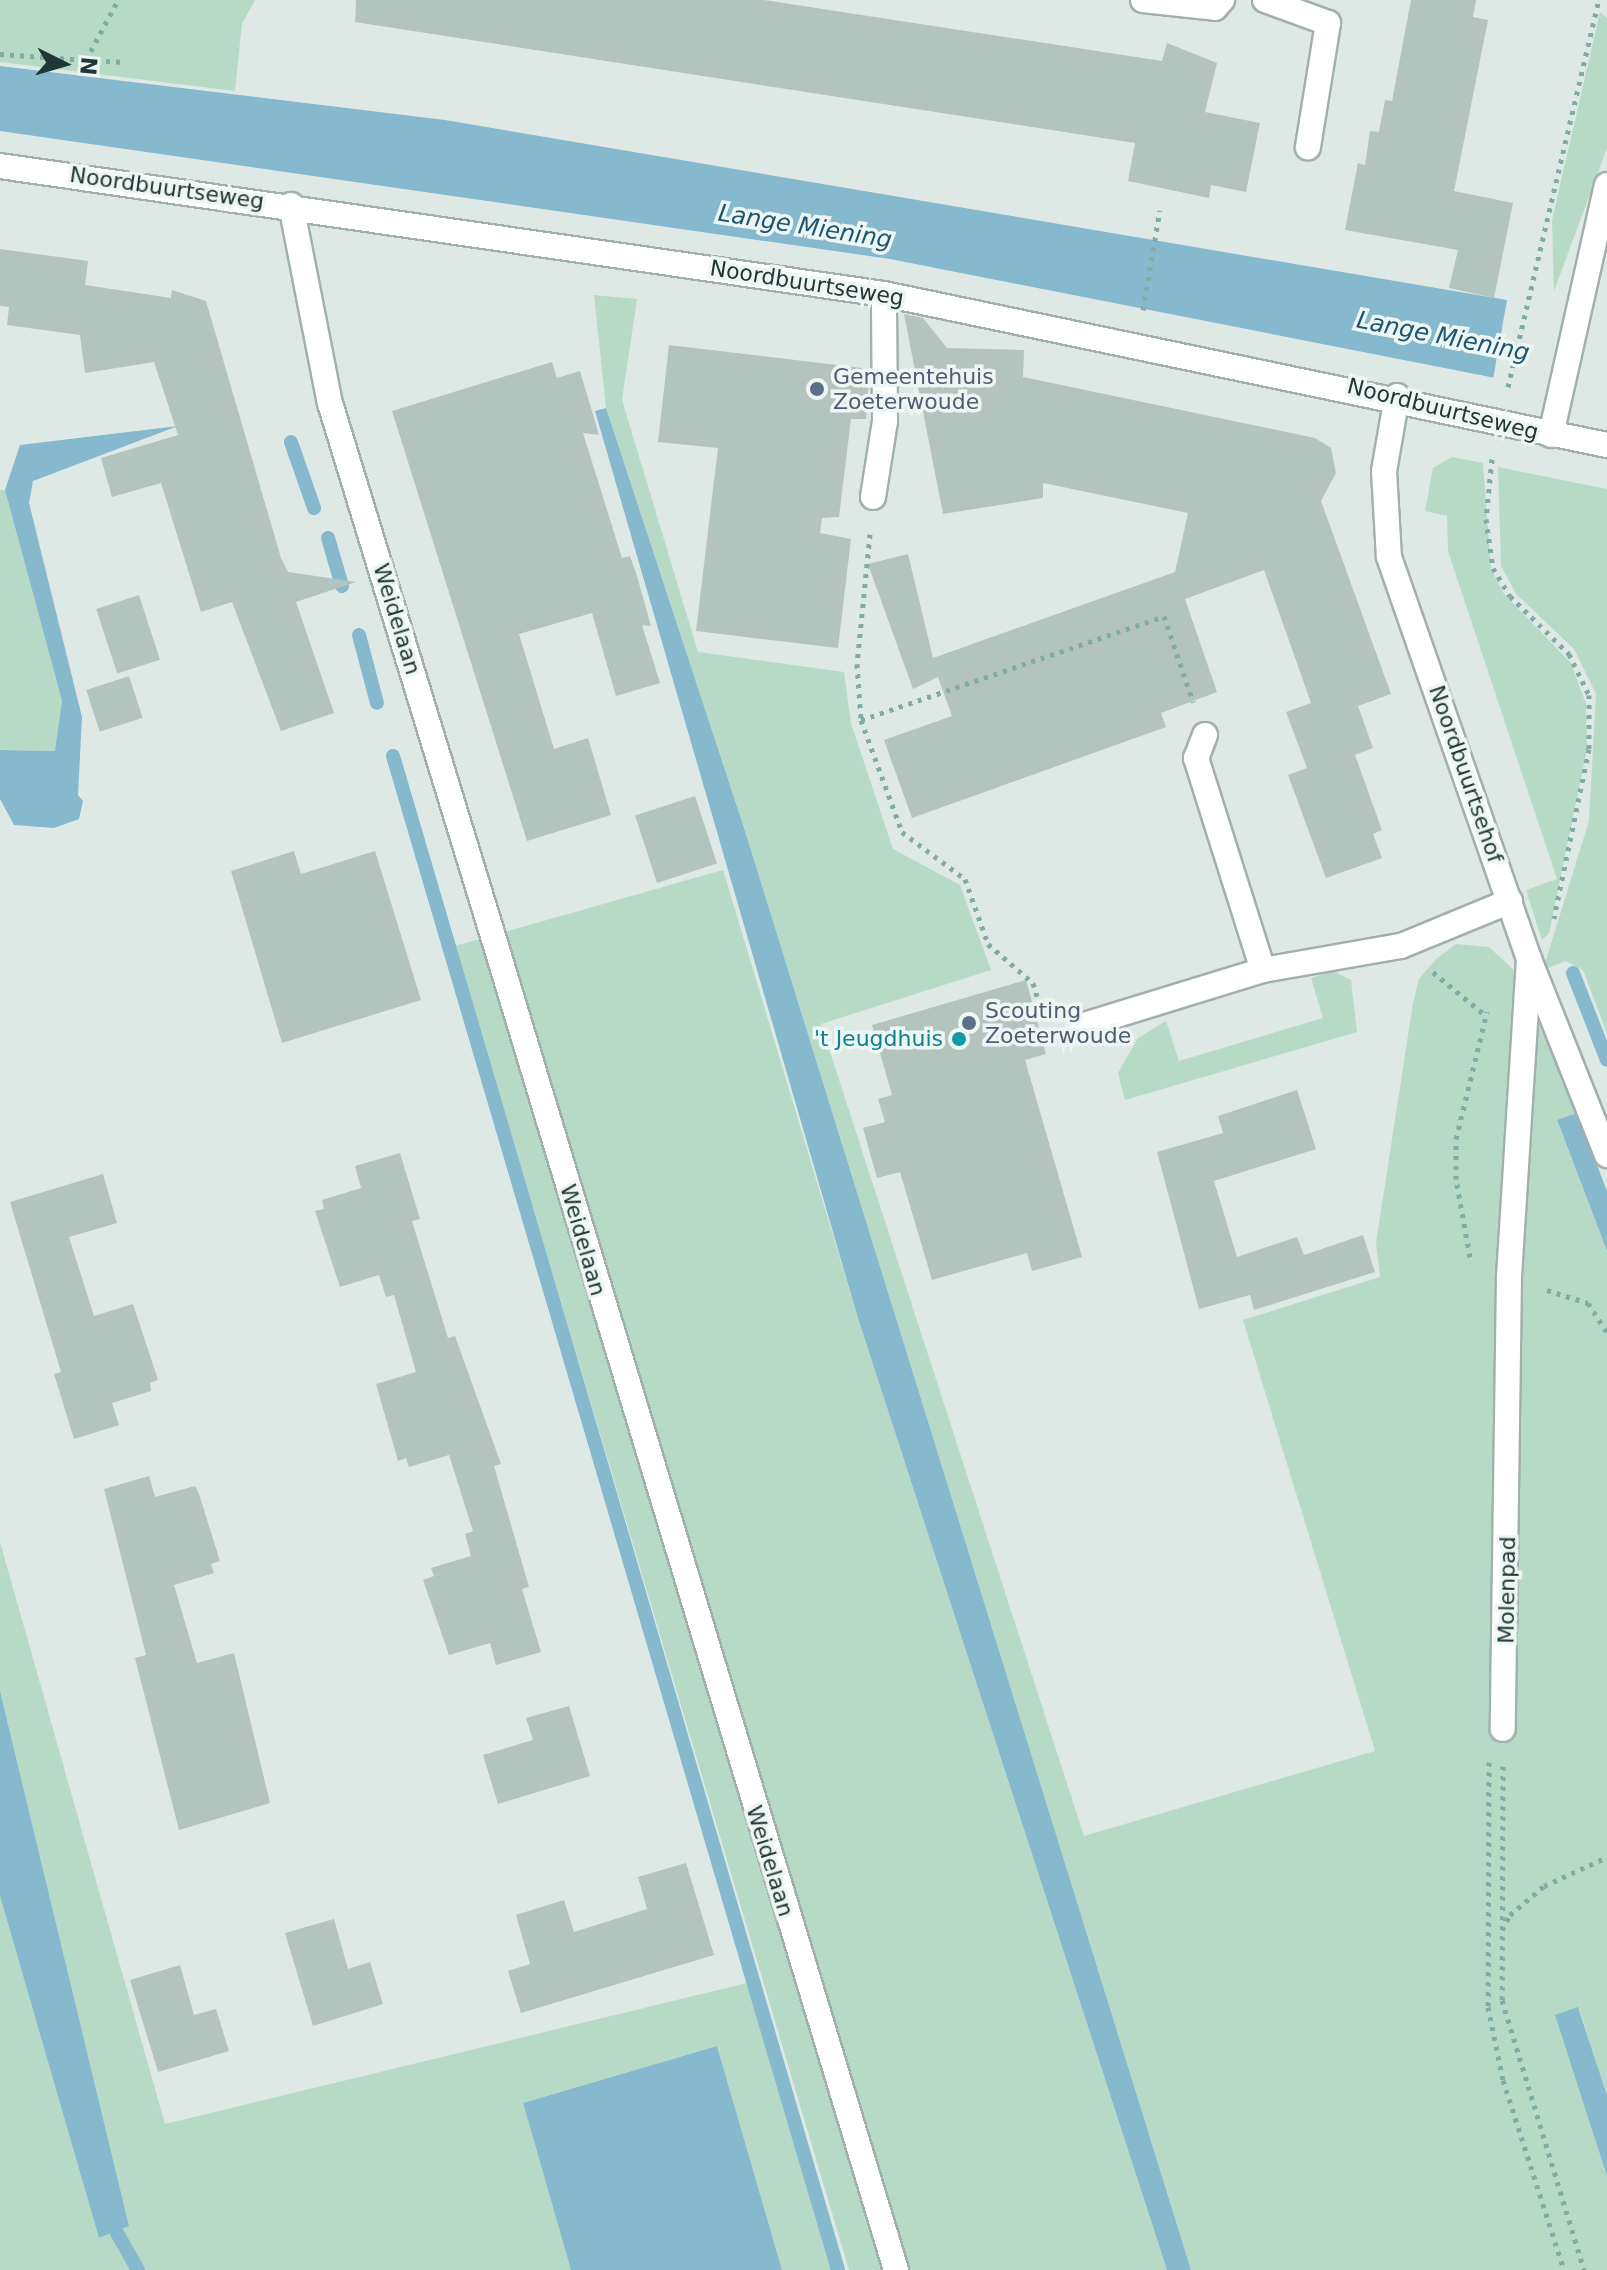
<!DOCTYPE html>
<html>
<head>
<meta charset="utf-8">
<style>
  body { margin:0 }
  #map { position:relative; width:1607px; height:2270px; overflow:hidden; background:#dee9e6; font-family:"DejaVu Sans",sans-serif }
  div>[style] { position:absolute }
  [style*='--x'] { left:calc(var(--x)*1px); top:calc(var(--y)*1px); width:calc(var(--w)*1px); rotate:calc(var(--a)*1deg) }
  .green>* { inset:0; background:#b7dac6 }
  .water>* { inset:0; background:#86b8ce }
  .pier>* { inset:0; background:#dee9e6 }
  .stream>* { height:14px; margin:-7px; padding:0 7px; transform-origin:7px; border-radius:7px; background:#86b8ce }
  .building>* { inset:0; background:#b3c4bf; transform-origin:0 0 }
  .path>* { height:5px; margin-top:-2.5px; transform-origin:0; background:repeating-linear-gradient(90deg,#7faca5 0 4px,transparent 0 10px) }
  .roads { filter:drop-shadow(2px 0 #a1b0ad) drop-shadow(-2px 0 #a1b0ad) drop-shadow(0 2px #a1b0ad) drop-shadow(0 -2px #a1b0ad) }
  .service>* { height:24px; margin:-12px; padding:0 12px; transform-origin:12px; border-radius:12px; background:#fff }
  .minor>* { height:24px; margin:-12px; padding:0 12px; transform-origin:12px; border-radius:12px; background:#fff }
  .dots>* { width:22px; height:22px; translate:-50% -50%; box-sizing:border-box; border:4px solid #eef6f3; border-radius:50% }
  span { translate:-50% -50%; white-space:nowrap; text-align:center; line-height:1.15; -webkit-text-stroke:7px #eef6f3; paint-order:stroke }
  .street-label { font-size:22px; color:#203835 }
  .service-label { font-size:22px; color:#4e5e75 }
  .left { translate:0 -50%; text-align:left }
  .culture-label { font-size:22px; color:#0d838f }
  .right { translate:-100% -50%; text-align:right }
  .water-label { font-size:24px; color:#1c5672; font-style:italic }
  .north { position:absolute; left:24px; top:24px; width:80px; height:80px; -webkit-text-stroke:6px #eef6f3; paint-order:stroke; rotate:95deg; font-size:22px; font-weight:700; line-height:32px; text-align:center; color:#203835 }
  .north::after { content:''; display:block; margin:auto; width:28px; height:36px; background:#203835; clip-path:polygon(50% 0,100% 100%,50% 72%,0 100%) }
</style>
</head>
<body>
<div id="map">
  <div class="green">
    <i style="clip-path:polygon(0 0,255px 0,242px 24px,235px 91px,0 62px)"></i>
    <i style="clip-path:polygon(1600px 12px,1607px 18px,1607px 148px,1554px 291px,1552px 220px)"></i>
    <i style="clip-path:polygon(594px 295px,637px 299px,622px 400px,698px 652px,844px 672px,851px 723px,893px 849px,960px 885px,991px 970px,821px 1024px,1084px 1836px,1375px 1751px,1243px 1320px,1380px 1277px,1376px 1243px,1413px 1003px,1419px 979px,1436px 959px,1456px 944px,1489px 947px,1537px 991px,1577px 1113px,1557px 1121px,1607px 1251px,1607px 2095px,1579px 2008px,1556px 2015px,1607px 2176px,1607px 2270px,1191px 2270px,745px 831px,606px 408px)"></i>
    <i style="clip-path:polygon(1452px 457px,1483px 463px,1491px 569px,1504px 594px,1571px 663px,1586px 704px,1587px 749px,1549px 933px,1542px 940px,1526px 890px,1557px 879px,1448px 551px,1447px 516px,1425px 511px,1433px 468px)"></i>
    <i style="clip-path:polygon(1498px 467px,1607px 489px,1607px 1033px,1583px 970px,1565px 961px,1546px 969px,1545px 963px,1589px 821px,1596px 694px,1574px 649px,1516px 594px,1501px 566px)"></i>
    <i style="clip-path:polygon(0 490px,5px 490px,62px 701px,56px 751px,0 750px)"></i>
    <i style="clip-path:polygon(723px 870px,857px 1315px,1167px 2270px,849px 2270px,455px 946px)"></i>
    <i style="clip-path:polygon(1333px 971px,1351px 980px,1357px 1032px,1125px 1100px,1118px 1073px,1138px 1038px,1166px 1021px,1179px 1061px,1323px 1018px,1311px 978px)"></i>
    <i style="clip-path:polygon(0 1542px,165px 2124px,747px 1983px,831px 2270px,782px 2270px,717px 2046px,523px 2103px,571px 2270px,0 2270px,0 1896px,99px 2238px,129px 2226px,0 1691px)"></i>
  </div>
  <div class="water">
    <i style="clip-path:polygon(0 66px,445px 120px,1507px 300px,1540px 311px,1607px 400px,890px 259px,0 131px)"></i>
    <i style="clip-path:polygon(606px 408px,745px 831px,1191px 2270px,1167px 2270px,857px 1315px,595px 411px)"></i>
    <i style="clip-path:polygon(178px 426px,33px 481px,29px 503px,82px 717px,78px 795px,83px 801px,79px 819px,54px 828px,14px 825px,0 799px,0 750px,55px 751px,62px 701px,5px 490px,20px 445px)"></i>
    <i style="clip-path:polygon(1577px 1113px,1607px 1191px,1607px 1251px,1557px 1120px)"></i>
    <i style="clip-path:polygon(0 1691px,129px 2226px,99px 2238px,0 1896px)"></i>
    <i style="clip-path:polygon(1578px 2007px,1607px 2095px,1607px 2176px,1555px 2015px)"></i>
    <i style="clip-path:polygon(717px 2046px,782px 2270px,571px 2270px,523px 2103px)"></i>
  </div>
  <div class="pier">
    <i style="clip-path:polygon(1500px 296px,1607px 327px,1607px 404px,1493px 379px,1507px 300px)"></i>
  </div>
  <div class="stream">
    <i style="--x:291;--y:442;--w:70;--a:70.8"></i>
    <i style="--x:328;--y:538;--w:50;--a:73.7"></i>
    <i style="--x:359;--y:635;--w:70;--a:75.2"></i>
    <i style="--x:393;--y:756;--w:1578;--a:73.62"></i>
    <i style="--x:1573;--y:973;--w:93;--a:68.7"></i>
    <i style="--x:117;--y:2233;--w:43;--a:60.4"></i>
  </div>
  <div class="building">
    <i style="clip-path:polygon(356px 0,764px 0,1162px 61px,1167px 43px,1217px 63px,1205px 112px,1260px 123px,1246px 192px,1211px 185px,1209px 198px,1128px 181px,1135px 143px,355px 22px)"></i>
    <i style="clip-path:polygon(1411px 0,1476px 0,1473px 17px,1488px 20px,1454px 191px,1513px 203px,1494px 298px,1449px 288px,1458px 250px,1345px 230px,1358px 163px,1365px 165px,1370px 131px,1379px 132px,1385px 100px,1392px 101px)"></i>
    <i style="clip-path:polygon(0 249px,88px 261px,85px 285px,171px 298px,172px 290px,206px 301px,281px 558px,288px 572px,356px 582px,296px 602px,334px 713px,281px 731px,232px 602px,201px 612px,161px 483px,112px 497px,101px 458px,178px 435px,154px 362px,85px 373px,80px 335px,7px 325px,9px 307px,0 306px)"></i>
    <i style="clip-path:polygon(904px 314px,923px 318px,947px 348px,1024px 350px,1023px 377px,1315px 438px,1331px 448px,1336px 473px,1321px 501px,1391px 694px,1358px 706px,1373px 748px,1355px 755px,1382px 830px,1373px 834px,1382px 858px,1326px 878px,1288px 775px,1307px 768px,1286px 712px,1311px 703px,1264px 570px,1185px 599px,1217px 692px,1161px 713px,1166px 727px,912px 818px,884px 740px,952px 716px,938px 677px,913px 689px,868px 564px,908px 554px,933px 658px,1175px 572px,1188px 513px,1043px 483px,1043px 498px,943px 514px)"></i>
    <i style="clip-path:polygon(669px 345px,870px 369px,866px 419px,851px 419px,839px 517px,822px 518px,820px 533px,851px 539px,838px 648px,696px 631px,718px 448px,658px 442px)"></i>
    <i style="clip-path:polygon(552px 362px,557px 378px,580px 371px,599px 435px,583px 433px,622px 558px,630px 556px,637px 576px,651px 626px,642px 625px,660px 683px,616px 696px,592px 613px,519px 634px,554px 749px,588px 738px,611px 815px,527px 841px,392px 411px)"></i>
    <i style="left:139px;top:595px;width:68px;height:45px;rotate:72deg"></i>
    <i style="left:129px;top:676px;width:44px;height:45px;rotate:72deg"></i>
    <i style="left:695px;top:796px;width:71px;height:63px;rotate:72deg"></i>
    <i style="clip-path:polygon(294px 851px,301px 874px,375px 851px,421px 1000px,282px 1043px,231px 871px)"></i>
    <i style="clip-path:polygon(1026px 980px,1046px 1054px,1025px 1060px,1082px 1257px,1032px 1271px,1027px 1253px,932px 1280px,900px 1172px,877px 1178px,863px 1128px,885px 1122px,878px 1099px,892px 1095px,872px 1025px)"></i>
    <i style="clip-path:polygon(1297px 1090px,1316px 1149px,1214px 1181px,1237px 1257px,1297px 1237px,1304px 1255px,1363px 1235px,1375px 1272px,1254px 1310px,1250px 1295px,1199px 1309px,1157px 1152px,1223px 1133px,1218px 1116px)"></i>
    <i style="clip-path:polygon(400px 1153px,420px 1219px,412px 1221px,448px 1338px,455px 1336px,501px 1464px,494px 1466px,529px 1587px,522px 1589px,541px 1652px,496px 1665px,490px 1643px,449px 1655px,423px 1580px,434px 1576px,431px 1568px,471px 1556px,465px 1534px,473px 1531px,449px 1455px,409px 1467px,406px 1458px,398px 1461px,376px 1384px,416px 1372px,394px 1295px,386px 1297px,379px 1275px,340px 1287px,315px 1211px,324px 1209px,322px 1200px,361px 1188px,355px 1166px)"></i>
    <i style="clip-path:polygon(103px 1174px,117px 1223px,69px 1237px,94px 1316px,133px 1304px,158px 1380px,150px 1383px,151px 1391px,112px 1403px,119px 1425px,74px 1439px,54px 1374px,61px 1372px,10px 1202px)"></i>
    <i style="clip-path:polygon(149px 1476px,155px 1497px,195px 1486px,199px 1494px,220px 1561px,211px 1564px,214px 1573px,174px 1585px,197px 1663px,234px 1653px,270px 1803px,179px 1830px,135px 1658px,146px 1655px,104px 1489px)"></i>
    <i style="clip-path:polygon(569px 1706px,590px 1776px,498px 1804px,483px 1755px,533px 1740px,526px 1718px)"></i>
    <i style="clip-path:polygon(686px 1863px,714px 1955px,521px 2013px,508px 1971px,530px 1964px,516px 1915px,564px 1900px,574px 1932px,647px 1909px,638px 1877px)"></i>
    <i style="clip-path:polygon(334px 1919px,348px 1969px,370px 1962px,383px 2004px,313px 2026px,285px 1933px)"></i>
    <i style="clip-path:polygon(180px 1965px,194px 2015px,216px 2009px,229px 2051px,158px 2072px,130px 1980px)"></i>
  </div>
  <div class="path">
    <i style="--x:0;--y:54;--w:86;--a:4"></i>
    <i style="--x:86;--y:60;--w:68;--a:-61.9"></i>
    <i style="--x:86;--y:60;--w:35;--a:3"></i>
    <i style="--x:1143;--y:310;--w:101;--a:-80.4"></i>
    <i style="--x:1508;--y:387;--w:398;--a:-76.8"></i>
    <i style="--x:1492;--y:459;--w:60;--a:95.7"></i>
    <i style="--x:1486;--y:519;--w:49;--a:81.9"></i>
    <i style="--x:1493;--y:568;--w:33;--a:59"></i>
    <i style="--x:1510;--y:596;--w:83;--a:44.5"></i>
    <i style="--x:1569;--y:654;--w:46;--a:64"></i>
    <i style="--x:1589;--y:695;--w:54;--a:90"></i>
    <i style="--x:1589;--y:749;--w:173;--a:101.7"></i>
    <i style="--x:870;--y:534;--w:131;--a:95.7"></i>
    <i style="--x:857;--y:664;--w:56;--a:85.9"></i>
    <i style="--x:861;--y:720;--w:119;--a:69.9"></i>
    <i style="--x:902;--y:832;--w:79;--a:36.7"></i>
    <i style="--x:965;--y:879;--w:69;--a:70.5"></i>
    <i style="--x:988;--y:944;--w:60;--a:40.9"></i>
    <i style="--x:1033;--y:983;--w:37;--a:73"></i>
    <i style="--x:861;--y:720;--w:320;--a:-18.9"></i>
    <i style="--x:1164;--y:616;--w:91;--a:71.4"></i>
    <i style="--x:1433;--y:972;--w:67;--a:39.6"></i>
    <i style="--x:1470;--y:1257;--w:79;--a:-100.2"></i>
    <i style="--x:1456;--y:1179;--w:40;--a:-90"></i>
    <i style="--x:1456;--y:1139;--w:131;--a:-76.3"></i>
    <i style="--x:1547;--y:1290;--w:43;--a:17.6"></i>
    <i style="--x:1588;--y:1303;--w:35;--a:57"></i>
    <i style="--x:1489;--y:1762;--w:245;--a:90.2"></i>
    <i style="--x:1488;--y:2007;--w:75;--a:78.4"></i>
    <i style="--x:1503;--y:2080;--w:200;--a:72.2"></i>
    <i style="--x:1503;--y:1766;--w:234;--a:90.2"></i>
    <i style="--x:1502;--y:2000;--w:282;--a:73.1"></i>
    <i style="--x:1502;--y:1930;--w:17;--a:-62"></i>
    <i style="--x:1510;--y:1915;--w:45;--a:-40.5"></i>
    <i style="--x:1544;--y:1886;--w:69;--a:-24.7"></i>
  </div>
  <div class="roads">
    <div class="service">
      <i style="--x:873;--y:497;--w:77;--a:-81"></i>
      <i style="--x:885;--y:421;--w:127;--a:-90.5"></i>
      <i style="--x:1205;--y:735;--w:25;--a:111"></i>
      <i style="--x:1196;--y:758;--w:222;--a:72.5"></i>
      <i style="--x:493;--y:936;--w:1394;--a:73.19"></i>
      <i style="--x:1529;--y:959;--w:211;--a:68.3"></i>
    </div>
    <div class="minor">
      <i style="--x:1143;--y:0;--w:72;--a:6.3"></i>
      <i style="--x:1215;--y:8;--w:11;--a:-49"></i>
      <i style="--x:1265;--y:0;--w:67;--a:20.1"></i>
      <i style="--x:1328;--y:23;--w:126;--a:99.2"></i>
      <i style="--x:0;--y:166;--w:893;--a:8.24"></i>
      <i style="--x:884;--y:294;--w:739;--a:11.8"></i>
      <i style="--x:291;--y:205;--w:202;--a:78.9"></i>
      <i style="--x:330;--y:403;--w:557;--a:73"></i>
      <i style="--x:1397;--y:396;--w:76;--a:99.8"></i>
      <i style="--x:1384;--y:471;--w:86;--a:86.7"></i>
      <i style="--x:1389;--y:557;--w:426;--a:70.8"></i>
      <i style="--x:1529;--y:959;--w:319;--a:93.6"></i>
      <i style="--x:1509;--y:1277;--w:452;--a:90.8"></i>
      <i style="--x:1551;--y:435;--w:256;--a:-77.4"></i>
      <i style="--x:1081;--y:1026;--w:190;--a:-17.1"></i>
      <i style="--x:1263;--y:970;--w:140;--a:-9.9"></i>
      <i style="--x:1401;--y:946;--w:118;--a:-22.4"></i>
    </div>
  </div>
  <div class="dots">
    <i style="left:817px;top:389px;background:#5c6f8a"></i>
    <i style="left:969px;top:1023px;background:#5c6f8a"></i>
    <i style="left:959px;top:1039px;background:#0f9aa8"></i>
  </div>
  <div class="street-label">
    <span style="left:167px;top:188px;rotate:8deg">Noordbuurtseweg</span>
    <span style="left:807px;top:283px;rotate:9deg">Noordbuurtseweg</span>
    <span style="left:1443px;top:409px;rotate:14deg">Noordbuurtseweg</span>
    <span style="left:397px;top:619px;rotate:73deg">Weidelaan</span>
    <span style="left:1466px;top:774px;rotate:71deg">Noordbuurtsehof</span>
    <span style="left:583px;top:1240px;rotate:74deg">Weidelaan</span>
    <span style="left:1507px;top:1590px;rotate:-89deg">Molenpad</span>
    <span style="left:770px;top:1861px;rotate:73deg">Weidelaan</span>
  </div>
  <div class="service-label">
    <span class="left" style="left:833px;top:389px">Gemeentehuis<br>Zoeterwoude</span>
    <span class="left" style="left:985px;top:1023px">Scouting<br>Zoeterwoude</span>
  </div>
  <div class="culture-label">
    <span class="right" style="left:943px;top:1039px">'t Jeugdhuis</span>
  </div>
  <div class="water-label">
    <span style="left:805px;top:227px;rotate:9deg">Lange Miening</span>
    <span style="left:1443px;top:337px;rotate:11deg">Lange Miening</span>
  </div>
  <div class="north">N</div>
</div>
</body>
</html>
